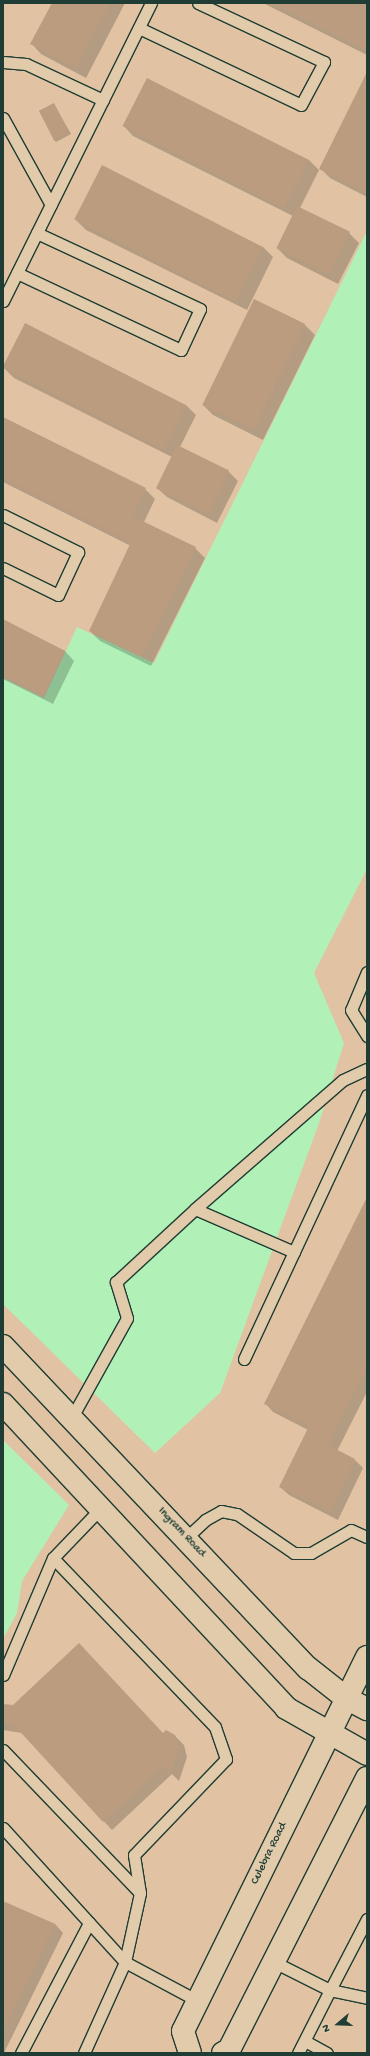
<!DOCTYPE html>
<html>
<head>
<meta charset="utf-8">
<style>
  body { margin:0 }
  #map { position:relative; width:370px; height:2056px; overflow:hidden; background:#e1c3a3; font-family:"Gochi Hand",sans-serif }
  div>[style] { position:absolute }
  [style*='--x'] { left:calc(var(--x)*1px); top:calc(var(--y)*1px); width:calc(var(--w)*1px); rotate:calc(var(--a)*1deg) }
  .green>* { inset:0; background:#b1f1b8 }
  .shadow>* { inset:0; background:#0003 }
  .building>* { inset:0; background:#bc9c7f; transform-origin:0 0 }
  .roads { filter:drop-shadow(1px 0 #1f3d34) drop-shadow(-1px 0 #1f3d34) drop-shadow(0 1px #1f3d34) drop-shadow(0 -1px #1f3d34) }
  .service>* { height:11px; margin:-5.5px; padding:0 5.5px; transform-origin:5.5px; border-radius:5.5px; background:#e2cbab }
  .tertiary>* { height:22px; margin:-11px; padding:0 11px; transform-origin:11px; border-radius:11px; background:#e2cbab }
  .secondary>* { height:22px; margin:-11px; padding:0 11px; transform-origin:11px; border-radius:11px; background:#e2cbab }
  span { translate:-50% -50%; white-space:nowrap; text-align:center; line-height:1.15; -webkit-text-stroke:4px #e2cbab; paint-order:stroke }
  .street-label { font-size:12px; color:#1f3d34 }
  .frame { position:absolute; inset:0; border:4px solid #1f3d34; pointer-events:none }
  .north { position:absolute; left:318px; top:2004px; width:40px; height:40px; -webkit-text-stroke:3px #e2cbab; paint-order:stroke; rotate:251deg; font-size:11px; font-weight:700; line-height:16px; text-align:center; color:#1f3d34 }
  .north::after { content:''; display:block; margin:auto; width:14px; height:18px; background:#1f3d34; clip-path:polygon(50% 0,100% 100%,50% 72%,0 100%) }
</style>
</head>
<body>
<div id="map">
  <div class="green">
    <i style="clip-path:polygon(367px 231px,367px 869px,314px 973px,344px 1043px,319px 1123px,220px 1393px,155px 1453px,3px 1304px,3px 678px,44px 698px,77px 627px,154px 663px)"></i>
    <i style="clip-path:polygon(3px 1440px,69px 1505px,22px 1581px,17px 1613px,3px 1639px)"></i>
  </div>
  <div class="shadow">
    <i style="clip-path:polygon(53px 3px,125px 3px,86px 78px,41px 54px,32px 44px)"></i>
    <i style="clip-path:polygon(263px 3px,367px 3px,367px 55px)"></i>
    <i style="clip-path:polygon(367px 73px,367px 197px,330px 178px,320px 168px)"></i>
    <i style="clip-path:polygon(147px 79px,309px 160px,319px 170px,300px 208px,349px 233px,359px 243px,338px 284px,287px 258px,277px 248px,293px 216px,133px 136px,124px 126px)"></i>
    <i style="clip-path:polygon(54px 104px,71px 134px,56px 142px,53px 139px)"></i>
    <i style="clip-path:polygon(76px 220px,263px 247px,273px 257px,247px 310px,86px 230px)"></i>
    <i style="clip-path:polygon(255px 300px,305px 325px,315px 335px,263px 440px,213px 415px,203px 405px)"></i>
    <i style="clip-path:polygon(4px 368px,186px 405px,196px 415px,180px 447px,228px 471px,238px 481px,217px 523px,167px 497px,157px 488px,172px 457px,14px 378px)"></i>
    <i style="clip-path:polygon(3px 418px,145px 489px,155px 499px,144px 522px,195px 548px,205px 558px,151px 666px,100px 641px,90px 631px,131px 546px,3px 482px)"></i>
    <i style="clip-path:polygon(3px 621px,65px 651px,74px 661px,53px 704px,3px 679px)"></i>
    <i style="clip-path:polygon(367px 1200px,367px 1392px,337px 1451px,355px 1460px,363px 1468px,338px 1520px,289px 1495px,280px 1487px,308px 1430px,273px 1412px,265px 1403px)"></i>
    <i style="clip-path:polygon(3px 1705px,175px 1736px,184px 1745px,187px 1757px,179px 1781px,172px 1774px,112px 1830px,22px 1733px,3px 1730px)"></i>
    <i style="clip-path:polygon(3px 1902px,55px 1924px,63px 1933px,4px 2053px)"></i>
  </div>
  <div class="building">
    <i style="clip-path:polygon(52px 3px,110px 3px,76px 68px,30px 44px)"></i>
    <i style="clip-path:polygon(271px 3px,367px 3px,367px 51px)"></i>
    <i style="clip-path:polygon(367px 72px,367px 193px,319px 169px)"></i>
    <i style="left:147px;top:78px;width:181px;height:54px;rotate:27deg"></i>
    <i style="left:54px;top:103px;width:33px;height:17px;rotate:63deg"></i>
    <i style="left:102px;top:165px;width:181px;height:61px;rotate:27deg"></i>
    <i style="left:297px;top:206px;width:59px;height:47px;rotate:26deg"></i>
    <i style="left:254px;top:299px;width:57px;height:118px;rotate:26deg"></i>
    <i style="left:25px;top:323px;width:181px;height:50px;rotate:27deg"></i>
    <i style="clip-path:polygon(3px 417px,146px 488px,132px 516px,196px 547px,141px 657px,89px 631px,131px 542px,3px 478px)"></i>
    <i style="left:177px;top:445px;width:58px;height:48px;rotate:26deg"></i>
    <i style="clip-path:polygon(3px 619px,65px 651px,43px 695px,3px 675px)"></i>
    <i style="clip-path:polygon(367px 1197px,367px 1367px,328px 1445px,355px 1459px,330px 1512px,279px 1487px,309px 1426px,264px 1404px)"></i>
    <i style="clip-path:polygon(79px 1643px,163px 1733px,166px 1730px,175px 1735px,179px 1748px,170px 1774px,164px 1765px,103px 1822px,13px 1724px,3px 1723px,3px 1704px,13px 1705px)"></i>
    <i style="clip-path:polygon(3px 1901px,55px 1924px,3px 2030px)"></i>
  </div>
  <div class="roads">
    <div class="service">
      <i style="--x:139;--y:28;--w:179;--a:25.4"></i>
      <i style="--x:301;--y:105;--w:49;--a:-61.9"></i>
      <i style="--x:324;--y:62;--w:139;--a:-154.9"></i>
      <i style="--x:3;--y:62;--w:23;--a:5"></i>
      <i style="--x:26;--y:64;--w:85;--a:25.1"></i>
      <i style="--x:3;--y:118;--w:99;--a:61.1"></i>
      <i style="--x:17;--y:273;--w:181;--a:25.2"></i>
      <i style="--x:181;--y:350;--w:45;--a:-65.1"></i>
      <i style="--x:200;--y:309;--w:180;--a:-155"></i>
      <i style="--x:3;--y:301;--w:333;--a:-63.6"></i>
      <i style="--x:3;--y:515;--w:84;--a:26.3"></i>
      <i style="--x:78;--y:552;--w:47;--a:114.9"></i>
      <i style="--x:58;--y:595;--w:61;--a:-153.9"></i>
      <i style="--x:367;--y:972;--w:41;--a:112.8"></i>
      <i style="--x:351;--y:1010;--w:31;--a:58"></i>
      <i style="--x:195;--y:1209;--w:108;--a:23.5"></i>
      <i style="--x:244;--y:1359;--w:291;--a:-65"></i>
      <i style="--x:72;--y:1417;--w:113;--a:-60.9"></i>
      <i style="--x:127;--y:1318;--w:38;--a:-107"></i>
      <i style="--x:116;--y:1282;--w:108;--a:-42.7"></i>
      <i style="--x:195;--y:1209;--w:196;--a:-41.1"></i>
      <i style="--x:343;--y:1080;--w:26;--a:-25"></i>
      <i style="--x:186;--y:1538;--w:26;--a:-43"></i>
      <i style="--x:205;--y:1520;--w:18;--a:-29"></i>
      <i style="--x:221;--y:1511;--w:16;--a:11"></i>
      <i style="--x:237;--y:1514;--w:69;--a:34.4"></i>
      <i style="--x:294;--y:1553;--w:17;--a:0"></i>
      <i style="--x:311;--y:1553;--w:46;--a:-29.9"></i>
      <i style="--x:351;--y:1530;--w:17;--a:24"></i>
      <i style="--x:53;--y:1558;--w:234;--a:46.2"></i>
      <i style="--x:215;--y:1727;--w:34;--a:71"></i>
      <i style="--x:226;--y:1759;--w:133;--a:133.8"></i>
      <i style="--x:134;--y:1855;--w:38;--a:81"></i>
      <i style="--x:3;--y:1675;--w:127;--a:-66.9"></i>
      <i style="--x:53;--y:1558;--w:69;--a:-46.2"></i>
      <i style="--x:3;--y:1750;--w:198;--a:46.2"></i>
      <i style="--x:140;--y:1893;--w:71;--a:102.3"></i>
      <i style="--x:125;--y:1962;--w:83;--a:28.1"></i>
      <i style="--x:3;--y:1828;--w:181;--a:47.7"></i>
      <i style="--x:125;--y:1962;--w:100;--a:114.3"></i>
      <i style="--x:274;--y:1962;--w:63;--a:26.6"></i>
      <i style="--x:330;--y:1990;--w:80;--a:-62.5"></i>
      <i style="--x:305;--y:2041;--w:25;--a:29"></i>
      <i style="--x:21;--y:2053;--w:147;--a:-62.4"></i>
      <i style="--x:298;--y:2053;--w:71;--a:-63.1"></i>
      <i style="--x:330;--y:1990;--w:38;--a:12"></i>
    </div>
    <div class="tertiary">
      <i style="--x:3;--y:1346;--w:444;--a:46.6"></i>
      <i style="--x:308;--y:1668;--w:48;--a:38.3"></i>
      <i style="--x:346;--y:1698;--w:24;--a:28"></i>
      <i style="--x:3;--y:1404;--w:415;--a:47"></i>
      <i style="--x:286;--y:1708;--w:93;--a:29.6"></i>
    </div>
    <div class="secondary">
      <i style="--x:190;--y:2053;--w:23;--a:-108"></i>
      <i style="--x:183;--y:2031;--w:417;--a:-63.8"></i>
      <i style="--x:223;--y:2053;--w:7;--a:-27"></i>
      <i style="--x:229;--y:2050;--w:305;--a:-63.1"></i>
    </div>
  </div>
  <div class="street-label">
    <span style="left:181px;top:1533px;rotate:47deg">Ingram Road</span>
    <span style="left:270px;top:1854px;rotate:-64deg">Culebra Road</span>
  </div>
  <div class="frame"></div>
  <div class="north">N</div>
</div>
</body>
</html>
